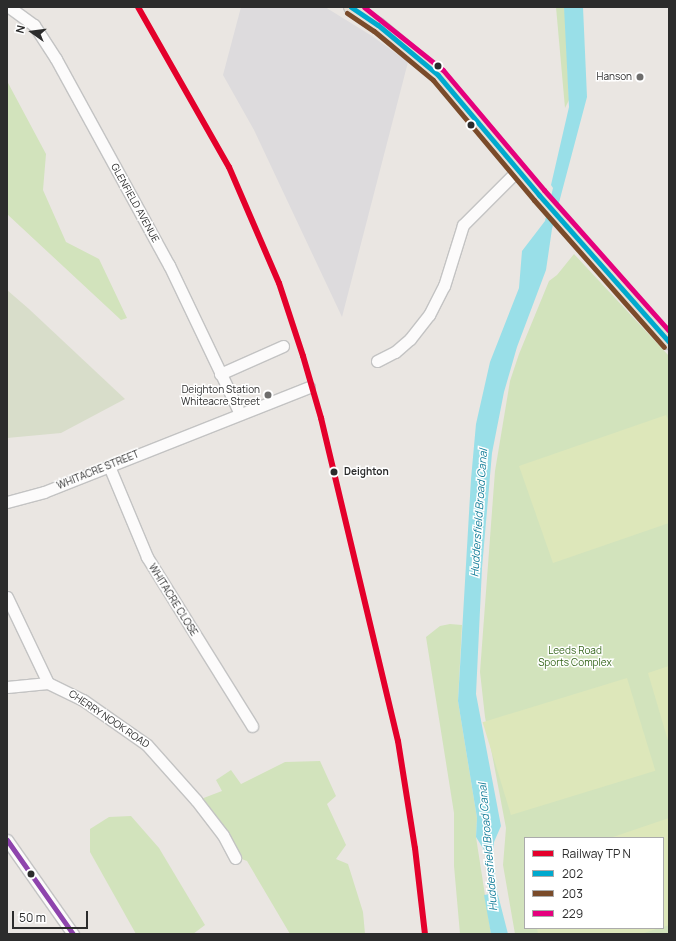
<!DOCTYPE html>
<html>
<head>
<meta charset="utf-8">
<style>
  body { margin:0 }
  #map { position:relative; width:676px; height:941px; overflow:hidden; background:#eae6e2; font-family:Manrope,sans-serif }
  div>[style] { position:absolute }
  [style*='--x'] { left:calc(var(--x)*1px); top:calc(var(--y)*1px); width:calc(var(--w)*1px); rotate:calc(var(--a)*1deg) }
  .industrial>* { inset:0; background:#dddbdd }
  .green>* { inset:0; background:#d2e3bc }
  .cemetery>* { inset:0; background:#d8ddca }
  .pitch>* { inset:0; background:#dde7ba; transform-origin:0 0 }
  .water>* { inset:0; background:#99dfe8 }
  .roads { filter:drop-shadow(1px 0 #c3c3c3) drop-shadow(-1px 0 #c3c3c3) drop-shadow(0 1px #c3c3c3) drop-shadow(0 -1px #c3c3c3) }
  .minor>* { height:11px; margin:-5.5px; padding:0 5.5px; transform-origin:5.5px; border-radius:5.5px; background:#fcfbfb }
  .major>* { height:14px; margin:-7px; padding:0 7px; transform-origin:7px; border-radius:7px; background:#e6dfd5 }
  .bus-1>* { height:5px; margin:-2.5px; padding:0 2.5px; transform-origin:2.5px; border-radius:2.5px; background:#00a9ce }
  .bus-2>* { height:5px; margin:-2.5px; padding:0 2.5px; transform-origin:2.5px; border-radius:2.5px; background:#7a4b2a }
  .bus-3>* { height:5px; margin:-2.5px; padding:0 2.5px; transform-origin:2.5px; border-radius:2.5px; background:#e5007d }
  .bus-4>* { height:5px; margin:-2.5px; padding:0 2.5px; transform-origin:2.5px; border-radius:2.5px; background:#8e44ad }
  .rail-1>* { height:6px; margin:-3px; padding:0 3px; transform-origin:3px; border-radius:3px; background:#e4002b }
  .dots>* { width:11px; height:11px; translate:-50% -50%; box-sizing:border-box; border:2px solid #fff; border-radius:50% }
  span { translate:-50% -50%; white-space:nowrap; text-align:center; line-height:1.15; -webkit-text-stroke:3px #fff; paint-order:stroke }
  .poi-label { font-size:10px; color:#2c2c2c }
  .right { translate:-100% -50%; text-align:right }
  .street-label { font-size:10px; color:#2c2c2c }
  .stop-label { font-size:10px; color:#2c2c2c; font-weight:700 }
  .left { translate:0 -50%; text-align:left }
  .park-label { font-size:10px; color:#37671d }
  .water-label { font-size:11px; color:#137e99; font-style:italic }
  .frame { position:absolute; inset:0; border:8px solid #2c2c2c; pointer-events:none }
  .legend { position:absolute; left:524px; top:837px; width:140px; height:92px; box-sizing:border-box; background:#fff; border:1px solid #ababab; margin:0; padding:5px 7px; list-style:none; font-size:12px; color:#2c2c2c }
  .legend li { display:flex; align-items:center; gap:8px; height:20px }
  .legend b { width:20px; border:1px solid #ababab }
  .north { position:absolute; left:12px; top:12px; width:40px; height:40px; -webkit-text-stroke:3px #fff; paint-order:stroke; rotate:284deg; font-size:11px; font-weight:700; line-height:16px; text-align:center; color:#2c2c2c }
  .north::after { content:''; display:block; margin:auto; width:14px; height:18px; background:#2c2c2c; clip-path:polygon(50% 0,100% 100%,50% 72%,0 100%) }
  .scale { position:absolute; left:12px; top:911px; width:76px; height:18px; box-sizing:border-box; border:2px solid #2c2c2c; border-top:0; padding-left:5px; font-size:12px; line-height:14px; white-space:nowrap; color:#2c2c2c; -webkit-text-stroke:3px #fff; paint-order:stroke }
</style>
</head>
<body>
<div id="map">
  <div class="industrial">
    <i style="clip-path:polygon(241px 7px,325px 7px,372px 36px,408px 62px,342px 317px,254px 130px,223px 75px)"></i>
  </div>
  <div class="green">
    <i style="clip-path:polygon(556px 7px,564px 7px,565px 13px,569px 100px,565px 108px)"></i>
    <i style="clip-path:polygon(7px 81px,46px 154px,43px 190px,66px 242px,99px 259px,127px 318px,121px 320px,7px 214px)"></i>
    <i style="clip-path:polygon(evenodd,574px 254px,669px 356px,669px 934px,515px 934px,503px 865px,506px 828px,485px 717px,480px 672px,495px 471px,510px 381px,519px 354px,549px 281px,557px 275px,574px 254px,525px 838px,663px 838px,663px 928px,525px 928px,525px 838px)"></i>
    <i style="clip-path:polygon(450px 624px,462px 625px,458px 701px,477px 818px,476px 837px,491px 934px,460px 934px,454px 866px,454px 813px,426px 637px,440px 626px)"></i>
    <i style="clip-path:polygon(320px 761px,336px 796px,327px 804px,346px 845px,336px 859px,348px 864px,363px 912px,365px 934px,290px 934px,247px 861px,239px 858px,201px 799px,222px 791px,216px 780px,231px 770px,241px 784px,285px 762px)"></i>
    <i style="clip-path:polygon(131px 816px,159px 848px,205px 925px,193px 934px,136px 934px,90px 852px,90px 829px,109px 817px)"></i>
  </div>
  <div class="cemetery">
    <i style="clip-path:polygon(7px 290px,29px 309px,125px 399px,61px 433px,7px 438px)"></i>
  </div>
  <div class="pitch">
    <i style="clip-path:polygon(666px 415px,669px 422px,669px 523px,553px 563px,519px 466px)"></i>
    <i style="clip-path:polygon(669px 666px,669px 744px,648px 673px)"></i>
    <i style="left:627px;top:678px;width:97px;height:151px;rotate:73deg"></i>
    <i style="clip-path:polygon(669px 818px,669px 925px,663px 927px,663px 838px,610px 838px)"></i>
    <i style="clip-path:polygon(537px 928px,659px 928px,641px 934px,538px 934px)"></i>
  </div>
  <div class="water">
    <i style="clip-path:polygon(564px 7px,583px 7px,587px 97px,552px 229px,546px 270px,517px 347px,504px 392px,492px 453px,482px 568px,476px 694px,501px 826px,494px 842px,493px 854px,497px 891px,508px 934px,491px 934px,484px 895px,490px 894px,486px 853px,476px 837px,477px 818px,458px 701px,471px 479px,476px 424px,490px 362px,519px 288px,522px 251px,545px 221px,553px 188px,551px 185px,569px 107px)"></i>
  </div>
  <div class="roads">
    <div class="minor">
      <i style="--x:9;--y:7;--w:31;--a:36"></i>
      <i style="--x:34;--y:25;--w:40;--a:57.1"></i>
      <i style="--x:56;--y:59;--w:235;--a:61.3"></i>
      <i style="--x:169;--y:265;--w:165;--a:64.5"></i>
      <i style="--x:377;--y:361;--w:20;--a:-27"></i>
      <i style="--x:395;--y:352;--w:20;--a:-41"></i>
      <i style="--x:410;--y:339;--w:31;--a:-52"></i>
      <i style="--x:429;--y:315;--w:33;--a:-63"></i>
      <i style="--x:444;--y:286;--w:64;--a:-72.7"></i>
      <i style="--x:463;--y:225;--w:78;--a:-45"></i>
      <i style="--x:220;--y:374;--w:69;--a:-24"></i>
      <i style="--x:109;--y:466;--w:99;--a:67.3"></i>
      <i style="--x:147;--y:557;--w:199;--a:58.1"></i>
      <i style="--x:7;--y:502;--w:38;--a:-15"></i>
      <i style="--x:44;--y:492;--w:285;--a:-21.6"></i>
      <i style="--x:7;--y:597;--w:95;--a:64.5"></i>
      <i style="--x:48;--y:683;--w:39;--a:26"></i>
      <i style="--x:83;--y:700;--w:78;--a:35.1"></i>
      <i style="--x:147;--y:745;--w:74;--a:48.3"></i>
      <i style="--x:196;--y:800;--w:44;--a:52.4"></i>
      <i style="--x:223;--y:835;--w:26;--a:62"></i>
      <i style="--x:7;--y:687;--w:41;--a:-5.6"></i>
      <i style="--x:7;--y:840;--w:115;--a:54.9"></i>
    </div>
    <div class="major">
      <i style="--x:351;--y:7;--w:32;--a:34"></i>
      <i style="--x:378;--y:25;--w:78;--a:39.8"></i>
      <i style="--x:438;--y:75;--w:157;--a:49.9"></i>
      <i style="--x:539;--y:195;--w:196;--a:48.5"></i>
    </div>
  </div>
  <div class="bus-1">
    <i style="--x:351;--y:7;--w:32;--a:34"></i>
    <i style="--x:378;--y:25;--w:78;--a:39.8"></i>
    <i style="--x:438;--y:75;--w:157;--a:49.9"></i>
    <i style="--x:539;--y:195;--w:196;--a:48.5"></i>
  </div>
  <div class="bus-2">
    <i style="--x:347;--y:13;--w:32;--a:34"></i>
    <i style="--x:374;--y:31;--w:77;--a:39.7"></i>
    <i style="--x:433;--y:80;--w:157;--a:49.9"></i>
    <i style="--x:534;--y:200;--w:196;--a:48.5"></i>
  </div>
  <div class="bus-3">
    <i style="--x:364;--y:7;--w:101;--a:38.6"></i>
    <i style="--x:443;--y:70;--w:157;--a:49.9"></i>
    <i style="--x:544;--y:190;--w:188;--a:48.4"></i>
  </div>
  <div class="bus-4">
    <i style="--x:7;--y:840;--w:115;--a:54.9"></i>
  </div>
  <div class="rail-1">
    <i style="--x:138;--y:7;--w:184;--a:60.4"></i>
    <i style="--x:229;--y:167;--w:126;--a:66.7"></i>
    <i style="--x:279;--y:283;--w:77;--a:71.8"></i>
    <i style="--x:303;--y:356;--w:65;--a:73.8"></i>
    <i style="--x:321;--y:418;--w:332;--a:76.6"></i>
    <i style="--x:398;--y:741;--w:108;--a:81"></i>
    <i style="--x:415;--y:848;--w:87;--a:83.4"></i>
  </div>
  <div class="dots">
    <i style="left:438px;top:66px;background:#2c2c2c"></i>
    <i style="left:640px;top:77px;background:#6e6d6c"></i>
    <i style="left:471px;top:125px;background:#2c2c2c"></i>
    <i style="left:268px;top:395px;background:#6e6d6c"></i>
    <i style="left:334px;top:472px;background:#2c2c2c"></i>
    <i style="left:31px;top:874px;background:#2c2c2c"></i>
  </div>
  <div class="poi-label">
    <span class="right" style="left:632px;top:77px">Hanson</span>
    <span class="right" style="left:260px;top:395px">Deighton Station<br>Whiteacre Street</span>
  </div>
  <div class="street-label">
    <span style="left:135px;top:203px;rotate:61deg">GLENFIELD AVENUE</span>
    <span style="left:98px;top:470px;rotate:-22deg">WHITACRE STREET</span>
    <span style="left:173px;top:600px;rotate:58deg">WHITACRE CLOSE</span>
    <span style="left:109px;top:719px;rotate:34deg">CHERRY NOOK ROAD</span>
  </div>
  <div class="stop-label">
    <span class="left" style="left:344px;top:472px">Deighton</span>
  </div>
  <div class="park-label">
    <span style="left:575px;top:656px">Leeds Road<br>Sports Complex</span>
  </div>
  <div class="water-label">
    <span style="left:479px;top:513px;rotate:-86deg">Huddersfield Broad Canal</span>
    <span style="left:488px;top:847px;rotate:-95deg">Huddersfield Broad Canal</span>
  </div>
  <div class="frame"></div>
  <ul class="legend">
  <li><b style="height:5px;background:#e4002b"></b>Railway TP N</li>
  <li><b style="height:5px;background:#00a9ce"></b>202</li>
  <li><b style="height:5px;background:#7a4b2a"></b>203</li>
  <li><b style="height:5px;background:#e5007d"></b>229</li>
  </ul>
  <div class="north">N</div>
  <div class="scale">50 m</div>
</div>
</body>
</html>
